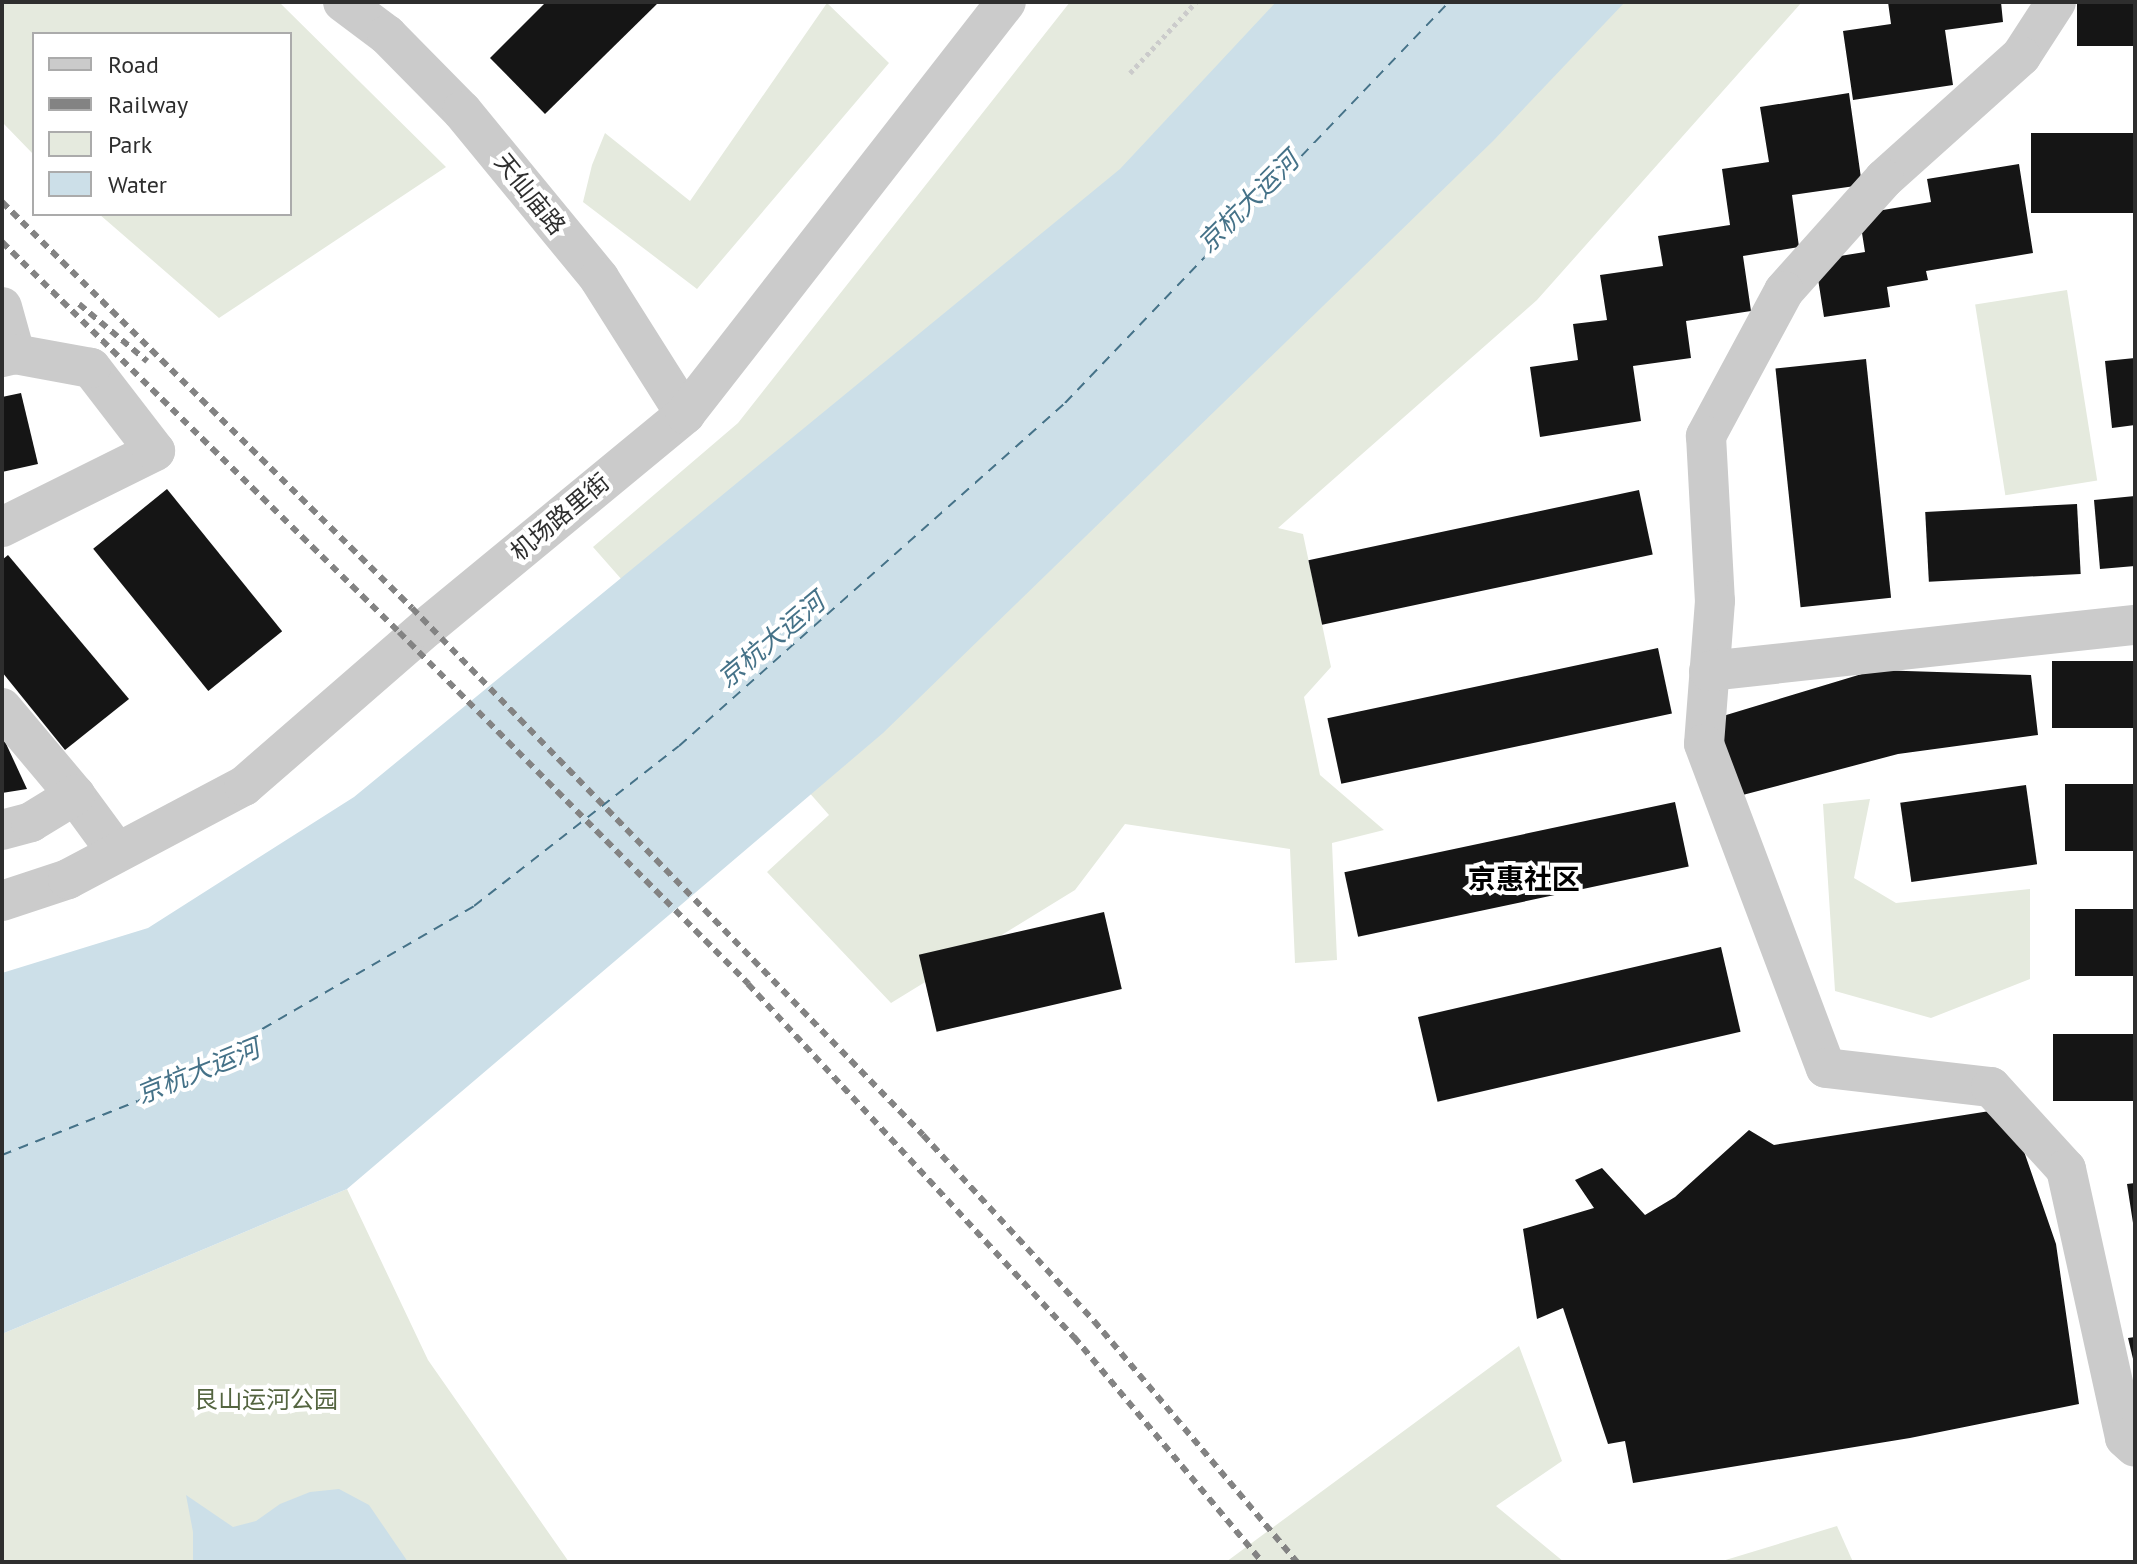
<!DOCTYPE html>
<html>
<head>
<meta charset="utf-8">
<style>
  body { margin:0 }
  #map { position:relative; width:2137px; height:1564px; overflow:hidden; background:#fff; font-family:"PT Sans","Noto Sans SC",sans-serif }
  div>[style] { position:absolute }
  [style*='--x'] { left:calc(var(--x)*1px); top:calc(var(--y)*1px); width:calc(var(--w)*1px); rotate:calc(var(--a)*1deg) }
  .green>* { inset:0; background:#e5eade; transform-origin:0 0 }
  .water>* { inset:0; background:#ccdfe8 }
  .ferry>* { height:2px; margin-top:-1px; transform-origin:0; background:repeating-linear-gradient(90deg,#457288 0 10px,transparent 0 18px) }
  .building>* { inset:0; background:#151515; transform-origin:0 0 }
  .path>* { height:5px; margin-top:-2.5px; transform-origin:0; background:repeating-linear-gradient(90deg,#cbcbcb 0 4px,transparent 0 8px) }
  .minor>* { height:40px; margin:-20px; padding:0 20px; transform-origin:20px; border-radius:20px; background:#cbcbcb }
  .rail>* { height:6px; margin-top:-3px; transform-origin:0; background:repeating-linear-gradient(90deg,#838383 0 8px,transparent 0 14px) }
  span { translate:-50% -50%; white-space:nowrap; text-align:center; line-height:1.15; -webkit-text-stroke:8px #fff; paint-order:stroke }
  .street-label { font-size:24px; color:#2e2e2e }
  .park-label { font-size:24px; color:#546540 }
  .water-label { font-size:26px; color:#457288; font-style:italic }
  .quarter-label { font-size:28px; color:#000; font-weight:700 }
  .frame { position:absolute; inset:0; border:4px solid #2e2e2e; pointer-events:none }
  .legend { position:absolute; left:32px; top:32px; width:260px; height:184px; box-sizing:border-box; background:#fff; border:2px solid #ababab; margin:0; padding:10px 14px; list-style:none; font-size:24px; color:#2e2e2e }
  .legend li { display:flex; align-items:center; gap:16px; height:40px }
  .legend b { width:40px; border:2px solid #ababab }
</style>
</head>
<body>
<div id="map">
  <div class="green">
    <i style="clip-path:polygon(2px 2px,279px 2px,446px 167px,219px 318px,99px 214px,290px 214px,290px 34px,34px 34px,34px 155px,2px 122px)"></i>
    <i style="clip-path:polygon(1070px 2px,1802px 2px,1537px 300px,1278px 528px,1303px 534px,1331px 667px,1304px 697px,1320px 775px,1384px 830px,1332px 843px,1337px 960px,1295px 963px,1290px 849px,1125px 824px,1075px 890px,891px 1003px,767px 872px,829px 815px,593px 547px,738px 423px)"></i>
    <i style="clip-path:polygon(827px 3px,889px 63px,697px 289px,583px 202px,592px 165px,605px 133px,690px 201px)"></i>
    <i style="left:2067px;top:290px;width:193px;height:93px;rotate:81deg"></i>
    <i style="clip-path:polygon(1870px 799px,1854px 878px,1896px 903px,2030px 889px,2030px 979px,1931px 1018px,1835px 991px,1823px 804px)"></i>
    <i style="clip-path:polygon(347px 1189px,428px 1360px,569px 1562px,2px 1562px,2px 1334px)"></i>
    <i style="clip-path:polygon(1519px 1346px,1562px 1461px,1496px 1506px,1564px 1562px,1226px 1562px)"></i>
    <i style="clip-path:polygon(1837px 1526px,1853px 1562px,1719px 1562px)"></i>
  </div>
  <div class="water">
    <i style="clip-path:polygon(1276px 2px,1625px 2px,1493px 141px,883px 733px,347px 1189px,2px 1334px,2px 973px,148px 928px,354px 797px,1120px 169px)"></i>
    <i style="clip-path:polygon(339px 1489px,369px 1505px,408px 1562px,193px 1562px,193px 1532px,186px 1495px,233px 1527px,256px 1521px,280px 1504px,310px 1492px)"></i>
  </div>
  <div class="ferry">
    <i style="--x:2;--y:1155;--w:146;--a:-21.7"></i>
    <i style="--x:138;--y:1101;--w:388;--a:-30.1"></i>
    <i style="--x:474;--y:906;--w:260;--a:-38"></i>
    <i style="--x:679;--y:746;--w:516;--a:-41.62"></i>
    <i style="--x:1065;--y:403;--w:555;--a:-46.24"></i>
  </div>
  <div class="building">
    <i style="clip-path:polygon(546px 2px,659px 2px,545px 114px,490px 58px)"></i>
    <i style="clip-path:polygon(1888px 2px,2001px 2px,2003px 22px,1945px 30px,1953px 85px,1853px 100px,1843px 31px,1891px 24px)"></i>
    <i style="left:2077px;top:2px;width:58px;height:44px"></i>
    <i style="clip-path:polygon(1849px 93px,1862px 185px,1792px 195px,1799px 247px,1743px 256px,1751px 311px,1686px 321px,1691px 358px,1633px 366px,1641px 421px,1540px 437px,1530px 367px,1578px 360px,1573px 324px,1607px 320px,1600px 275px,1663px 266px,1658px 236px,1730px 225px,1722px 169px,1769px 162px,1760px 107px)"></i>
    <i style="left:2135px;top:133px;width:80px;height:104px;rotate:90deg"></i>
    <i style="clip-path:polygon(2019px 164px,2033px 253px,1926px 271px,1928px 280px,1887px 287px,1890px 307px,1824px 317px,1815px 260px,1865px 252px,1859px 214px,1931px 202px,1927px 179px)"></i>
    <i style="clip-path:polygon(2135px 358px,2135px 425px,2112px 428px,2105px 361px)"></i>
    <i style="left:1866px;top:359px;width:240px;height:91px;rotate:84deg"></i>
    <i style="clip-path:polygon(21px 393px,38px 464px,2px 472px,2px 397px)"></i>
    <i style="left:167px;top:489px;width:183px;height:95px;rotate:51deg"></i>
    <i style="left:1639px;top:490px;width:66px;height:338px;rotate:78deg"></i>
    <i style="clip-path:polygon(2135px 496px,2135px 566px,2100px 569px,2094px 500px)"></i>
    <i style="left:2077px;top:504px;width:70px;height:152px;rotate:87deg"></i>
    <i style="clip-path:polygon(8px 555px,129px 699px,65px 750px,2px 672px,2px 560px)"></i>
    <i style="left:1658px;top:648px;width:67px;height:338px;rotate:78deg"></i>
    <i style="left:2135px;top:661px;width:67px;height:83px;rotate:90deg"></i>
    <i style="clip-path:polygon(1875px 670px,2031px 675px,2038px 735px,1898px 754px,1735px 797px,1713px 719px)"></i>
    <i style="clip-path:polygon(2px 735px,27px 789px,2px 793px)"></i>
    <i style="left:2135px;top:784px;width:67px;height:70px;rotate:90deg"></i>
    <i style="left:2026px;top:785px;width:80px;height:127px;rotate:82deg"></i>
    <i style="left:1675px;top:802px;width:66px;height:338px;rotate:78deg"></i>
    <i style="left:2135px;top:909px;width:67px;height:60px;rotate:90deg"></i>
    <i style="left:1104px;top:912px;width:79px;height:190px;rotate:77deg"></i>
    <i style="left:1721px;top:947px;width:87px;height:311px;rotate:77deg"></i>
    <i style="left:2135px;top:1034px;width:67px;height:82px;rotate:90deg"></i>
    <i style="clip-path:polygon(2009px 1108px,2056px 1244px,2079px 1404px,1910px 1438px,1633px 1483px,1625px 1441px,1608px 1444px,1563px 1308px,1537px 1319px,1523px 1229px,1594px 1208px,1575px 1180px,1602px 1168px,1645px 1215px,1675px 1197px,1749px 1130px,1774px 1145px)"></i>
    <i style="clip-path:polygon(2135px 1183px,2135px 1223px,2133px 1223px,2127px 1184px)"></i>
    <i style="clip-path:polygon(2135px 1337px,2135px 1363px,2134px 1363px,2128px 1338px)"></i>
  </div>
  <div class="path">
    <i style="--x:1130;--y:73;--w:97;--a:-47.1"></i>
  </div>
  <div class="minor">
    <i style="--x:343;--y:2;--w:55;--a:36.9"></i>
    <i style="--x:387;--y:35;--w:107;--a:45.4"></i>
    <i style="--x:462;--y:111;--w:216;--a:50.6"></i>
    <i style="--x:599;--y:278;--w:161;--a:57.7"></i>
    <i style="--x:2056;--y:2;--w:64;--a:122.9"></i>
    <i style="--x:2021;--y:56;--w:184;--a:138.1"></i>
    <i style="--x:1884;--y:179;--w:150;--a:131.8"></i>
    <i style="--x:1784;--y:291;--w:165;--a:118.3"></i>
    <i style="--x:1706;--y:436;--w:165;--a:86.9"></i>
    <i style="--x:1715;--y:601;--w:143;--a:94.4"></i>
    <i style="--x:1704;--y:744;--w:346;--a:69.4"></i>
    <i style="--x:1826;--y:1068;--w:166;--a:6.6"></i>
    <i style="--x:1991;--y:1087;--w:111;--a:47.6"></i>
    <i style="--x:2066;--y:1169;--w:275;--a:77.6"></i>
    <i style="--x:2125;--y:1438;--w:13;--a:42"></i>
    <i style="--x:2;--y:307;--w:49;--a:74.5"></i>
    <i style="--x:15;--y:354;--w:13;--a:167"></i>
    <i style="--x:2;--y:527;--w:171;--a:-26.4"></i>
    <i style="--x:155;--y:451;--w:105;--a:-127.6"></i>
    <i style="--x:91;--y:368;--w:77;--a:-169.6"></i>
    <i style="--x:1709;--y:671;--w:428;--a:-6.2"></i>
    <i style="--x:2;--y:708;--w:114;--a:50"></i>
    <i style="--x:75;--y:795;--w:69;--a:53.8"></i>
    <i style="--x:2;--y:830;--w:30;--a:-15"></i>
    <i style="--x:31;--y:822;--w:52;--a:-31.5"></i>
    <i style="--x:2;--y:901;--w:70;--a:-18.4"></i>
    <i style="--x:68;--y:879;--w:199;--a:-27.9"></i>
    <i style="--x:244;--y:786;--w:242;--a:-41"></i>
    <i style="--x:427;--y:627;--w:335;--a:-39.5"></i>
    <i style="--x:685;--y:414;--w:522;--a:-52.08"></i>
  </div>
  <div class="rail">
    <i style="--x:2;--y:202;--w:577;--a:44.72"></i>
    <i style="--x:412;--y:608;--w:734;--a:45.88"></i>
    <i style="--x:923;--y:1135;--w:253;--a:47.4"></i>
    <i style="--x:1094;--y:1321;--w:315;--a:49.9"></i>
    <i style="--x:2;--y:242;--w:557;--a:44.49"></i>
    <i style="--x:399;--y:632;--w:496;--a:45.2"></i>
    <i style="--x:748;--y:984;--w:481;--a:47.3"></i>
    <i style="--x:1074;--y:1337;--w:293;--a:50.1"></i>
    <i style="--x:79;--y:304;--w:89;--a:40"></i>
  </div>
  <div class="street-label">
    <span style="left:530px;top:194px;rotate:51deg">天仙庙路</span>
    <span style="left:560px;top:517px;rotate:-40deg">机场路里街</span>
  </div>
  <div class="park-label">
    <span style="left:266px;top:1400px">艮山运河公园</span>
  </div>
  <div class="water-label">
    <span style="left:1248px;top:202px;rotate:-45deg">京杭大运河</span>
    <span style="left:771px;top:640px;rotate:-40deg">京杭大运河</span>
    <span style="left:198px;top:1071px;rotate:-22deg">京杭大运河</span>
  </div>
  <div class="quarter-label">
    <span style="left:1524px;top:879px">京惠社区</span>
  </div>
  <div class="frame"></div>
  <ul class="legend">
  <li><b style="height:10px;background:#cbcbcb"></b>Road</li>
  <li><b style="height:10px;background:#838383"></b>Railway</li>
  <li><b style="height:22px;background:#e5eade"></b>Park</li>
  <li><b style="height:22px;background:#ccdfe8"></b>Water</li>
  </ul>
</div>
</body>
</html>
